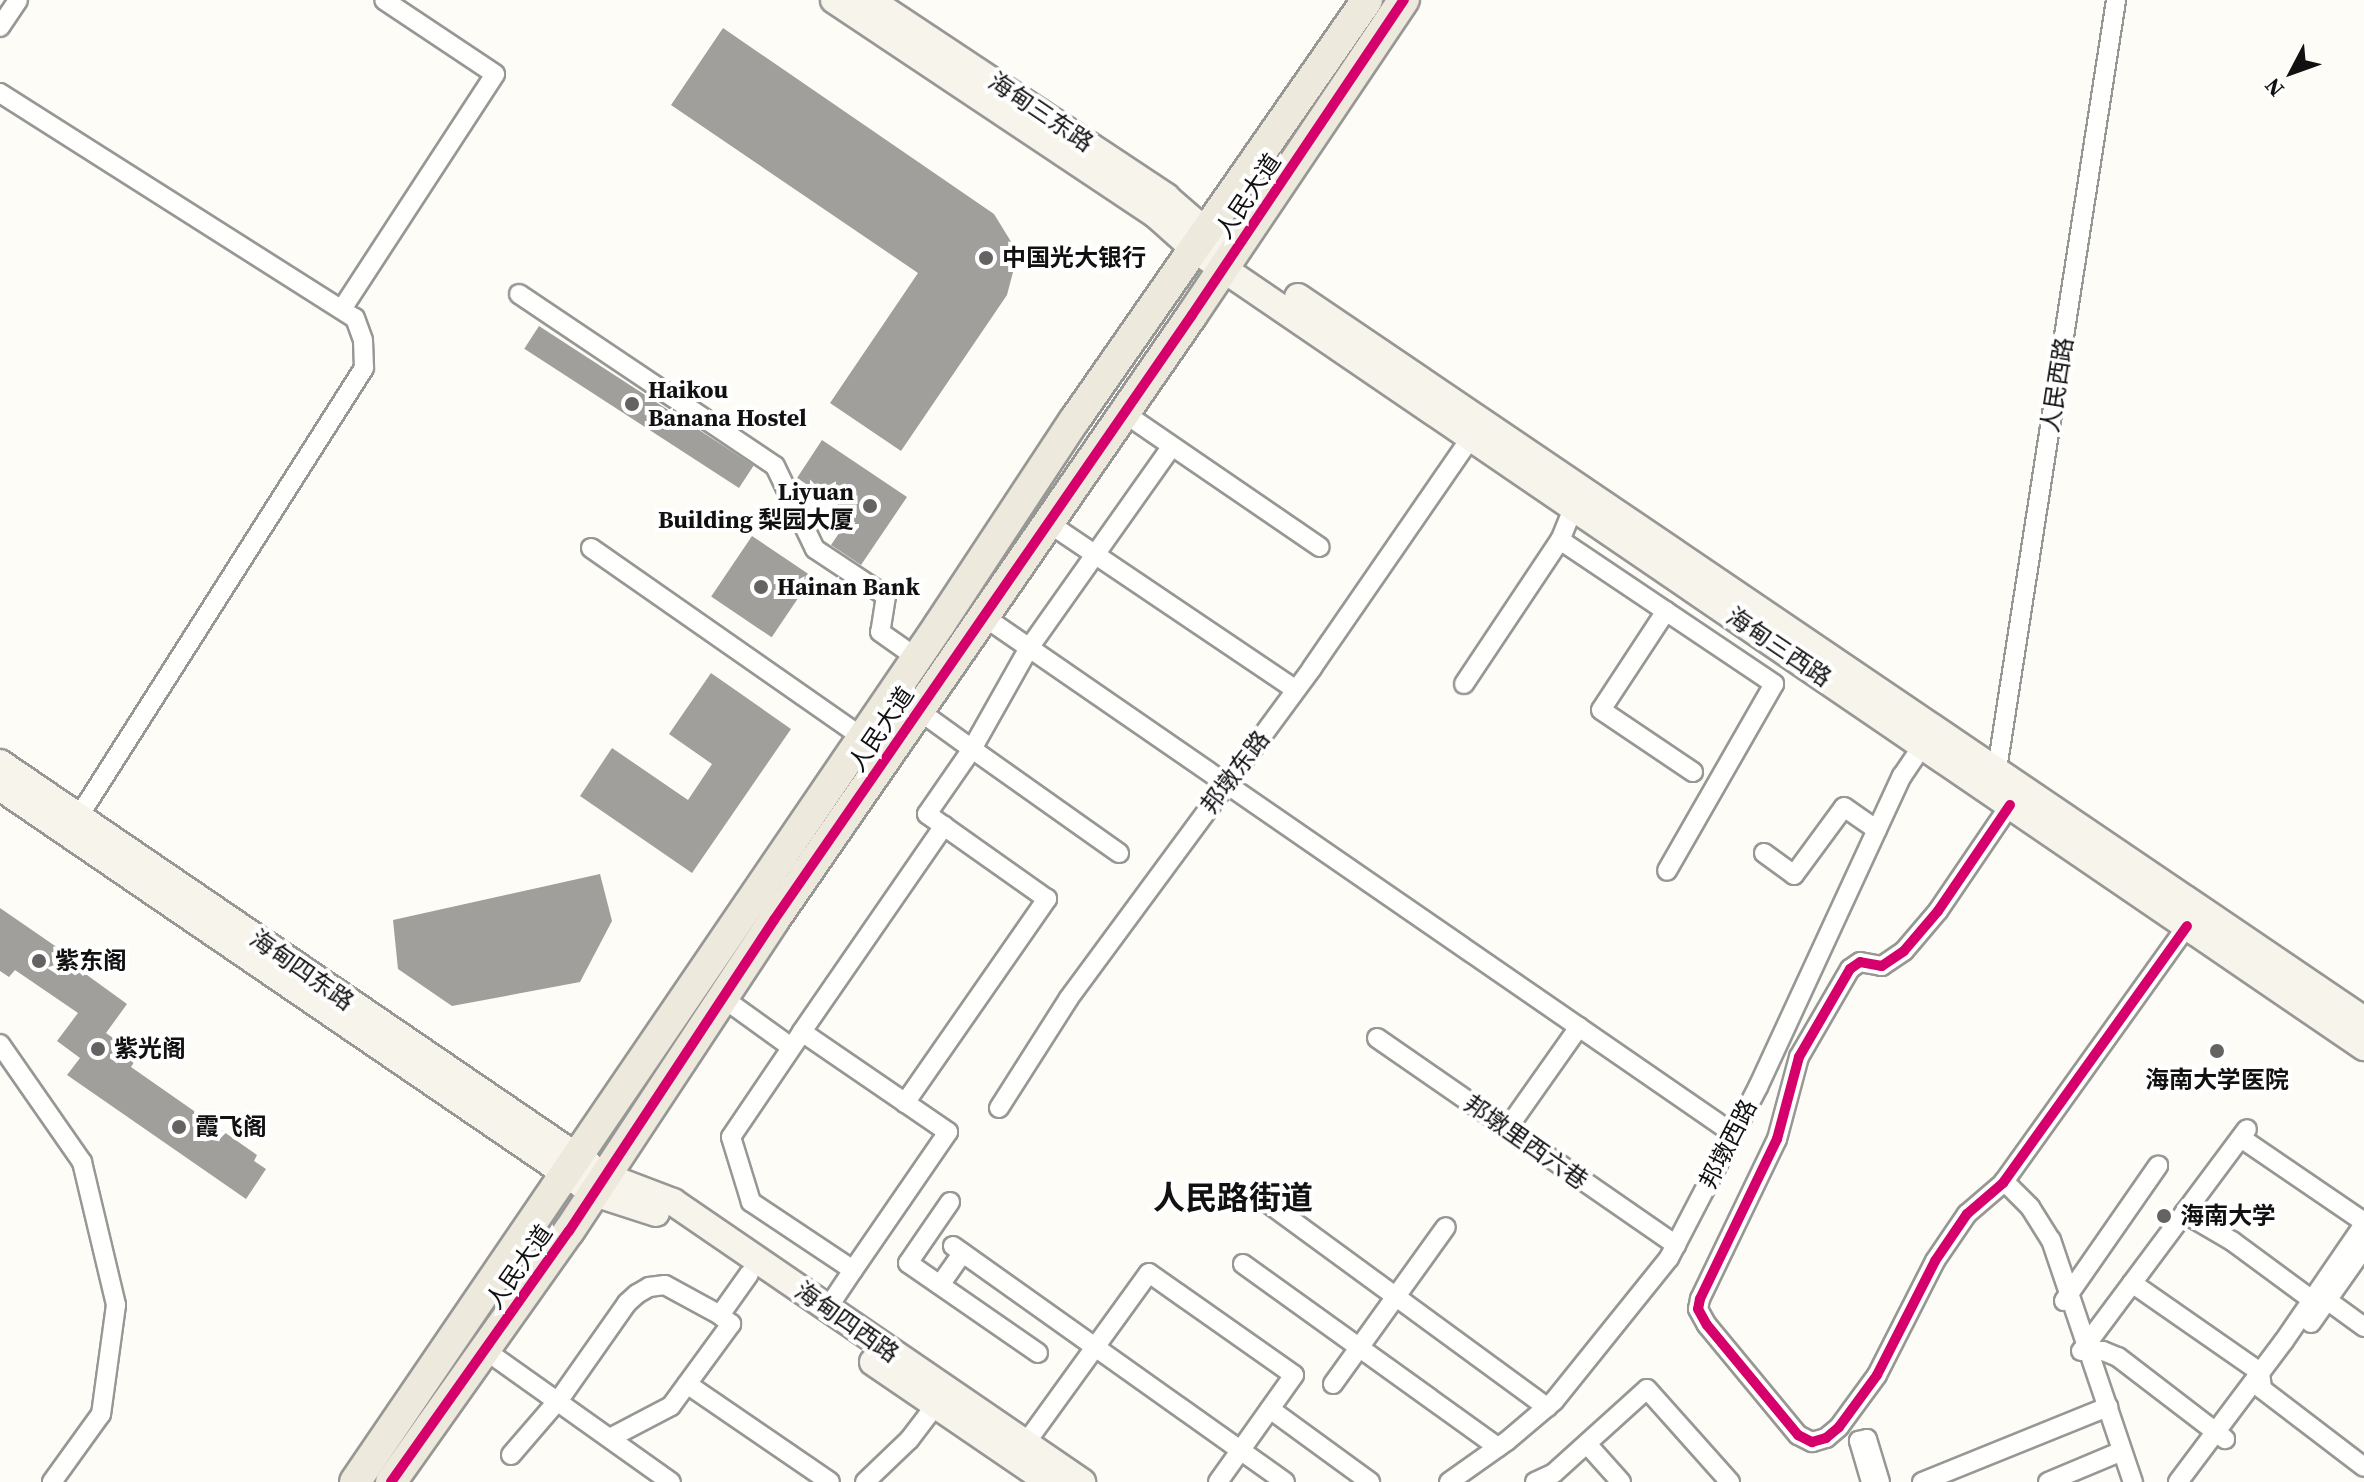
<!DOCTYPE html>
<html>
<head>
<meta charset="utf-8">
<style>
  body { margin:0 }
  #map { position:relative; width:2364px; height:1482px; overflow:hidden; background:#fdfcf7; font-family:"Source Serif 4","Noto Sans SC",serif }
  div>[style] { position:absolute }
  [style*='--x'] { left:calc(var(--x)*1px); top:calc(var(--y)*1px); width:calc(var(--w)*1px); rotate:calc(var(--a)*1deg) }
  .building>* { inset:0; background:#a19f9c; transform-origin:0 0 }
  .roads { filter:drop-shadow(2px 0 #979795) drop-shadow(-2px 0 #979795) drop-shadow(0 2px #979795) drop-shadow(0 -2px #979795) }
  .street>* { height:18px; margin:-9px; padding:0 9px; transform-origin:9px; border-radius:9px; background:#fffffe }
  .secondary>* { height:26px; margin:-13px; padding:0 13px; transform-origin:13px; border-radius:13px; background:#f6f4eb }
  .primary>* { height:30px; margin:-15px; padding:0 15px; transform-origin:15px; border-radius:15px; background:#ede9dc }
  .cycleway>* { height:10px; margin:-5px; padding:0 5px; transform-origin:5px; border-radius:5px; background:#d6006c }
  .dots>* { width:22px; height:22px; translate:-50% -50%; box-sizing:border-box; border:4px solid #fff; border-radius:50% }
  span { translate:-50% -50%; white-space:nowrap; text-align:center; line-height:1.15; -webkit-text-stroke:8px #fff; paint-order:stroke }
  .street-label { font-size:24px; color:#111 }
  .poi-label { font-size:24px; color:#111; font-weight:700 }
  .left { translate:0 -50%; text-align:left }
  .right { translate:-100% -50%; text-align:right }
  .district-label { font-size:32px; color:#111; font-weight:700 }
  .north { position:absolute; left:2252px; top:32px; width:80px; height:80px; -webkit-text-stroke:6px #fff; paint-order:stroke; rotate:229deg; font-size:22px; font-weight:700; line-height:32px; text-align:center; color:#111 }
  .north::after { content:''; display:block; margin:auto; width:28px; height:36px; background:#111; clip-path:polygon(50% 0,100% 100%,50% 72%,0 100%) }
</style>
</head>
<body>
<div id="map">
  <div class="building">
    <i style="clip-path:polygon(723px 28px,994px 214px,1018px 253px,1007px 295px,901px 451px,830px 403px,918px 273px,671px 105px)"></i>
    <i style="left:539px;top:326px;width:256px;height:27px;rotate:33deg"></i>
    <i style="clip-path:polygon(822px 440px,907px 497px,861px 565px,831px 545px,852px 514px,797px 478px)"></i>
    <i style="left:752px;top:536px;width:73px;height:73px;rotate:34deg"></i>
    <i style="clip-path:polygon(711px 673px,791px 729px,692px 873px,580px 796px,612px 748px,688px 800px,712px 764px,669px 734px)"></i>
    <i style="clip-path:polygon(600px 874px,612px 921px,580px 982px,452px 1006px,398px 969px,393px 920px)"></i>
    <i style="clip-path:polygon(0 908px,90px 970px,87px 975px,127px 1004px,106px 1033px,138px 1056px,131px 1067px,257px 1155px,254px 1161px,266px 1169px,246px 1199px,67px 1075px,80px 1058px,57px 1041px,78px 1013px,15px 970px,9px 977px,0 971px)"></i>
  </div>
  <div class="roads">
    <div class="street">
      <i style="--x:0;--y:27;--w:32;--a:-56"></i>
      <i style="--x:0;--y:93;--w:420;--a:32.4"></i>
      <i style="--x:355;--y:318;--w:23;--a:70"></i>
      <i style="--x:363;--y:340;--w:28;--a:88"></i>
      <i style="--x:364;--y:368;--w:531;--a:122.46"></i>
      <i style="--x:519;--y:294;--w:308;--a:33.9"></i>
      <i style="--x:775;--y:466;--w:92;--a:64.3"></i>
      <i style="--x:815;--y:549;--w:85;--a:33.5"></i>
      <i style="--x:886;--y:596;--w:36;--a:99"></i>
      <i style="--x:880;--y:632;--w:45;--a:35.1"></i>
      <i style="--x:342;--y:309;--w:280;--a:-56.9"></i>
      <i style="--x:495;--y:74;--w:133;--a:-146.3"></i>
      <i style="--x:1124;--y:413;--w:237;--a:34.4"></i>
      <i style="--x:1574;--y:506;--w:37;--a:112"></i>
      <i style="--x:1560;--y:540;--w:258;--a:33.9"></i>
      <i style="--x:1774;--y:684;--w:215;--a:119.8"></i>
      <i style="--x:1047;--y:522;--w:300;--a:34"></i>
      <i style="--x:591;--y:548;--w:330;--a:34.9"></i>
      <i style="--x:1666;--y:611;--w:118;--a:123.3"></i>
      <i style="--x:1601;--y:710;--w:111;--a:34"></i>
      <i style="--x:983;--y:616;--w:912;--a:34.6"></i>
      <i style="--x:1464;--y:684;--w:173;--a:-56.3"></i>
      <i style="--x:1997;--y:769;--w:778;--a:-81.2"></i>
      <i style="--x:2010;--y:805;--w:128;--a:124.2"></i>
      <i style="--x:1938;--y:911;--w:52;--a:130.4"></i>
      <i style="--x:1904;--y:951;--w:27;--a:146"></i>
      <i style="--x:1882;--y:966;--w:22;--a:-170"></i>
      <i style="--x:1860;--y:962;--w:12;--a:145"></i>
      <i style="--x:1850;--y:969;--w:102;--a:120.1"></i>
      <i style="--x:1799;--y:1057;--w:85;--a:105"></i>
      <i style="--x:1777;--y:1139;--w:178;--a:115.7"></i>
      <i style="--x:1700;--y:1299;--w:10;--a:101"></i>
      <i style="--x:1698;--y:1309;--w:18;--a:61"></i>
      <i style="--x:1707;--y:1325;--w:143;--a:50.4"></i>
      <i style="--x:1798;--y:1435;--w:16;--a:27"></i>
      <i style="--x:1812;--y:1442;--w:15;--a:-16"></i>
      <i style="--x:1826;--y:1438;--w:17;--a:-40"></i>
      <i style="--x:1839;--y:1427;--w:64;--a:-53.8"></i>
      <i style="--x:1877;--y:1375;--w:128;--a:-63"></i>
      <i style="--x:1935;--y:1261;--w:57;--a:-55.8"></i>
      <i style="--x:1967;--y:1214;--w:48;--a:-40.7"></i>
      <i style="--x:2003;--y:1183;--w:316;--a:-54.4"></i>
      <i style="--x:1119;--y:853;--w:180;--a:-144.7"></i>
      <i style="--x:972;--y:749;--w:116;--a:-60.6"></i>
      <i style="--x:1029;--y:648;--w:247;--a:-54.7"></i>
      <i style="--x:1764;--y:853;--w:37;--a:36"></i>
      <i style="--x:1794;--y:875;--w:84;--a:-53.7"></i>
      <i style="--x:1844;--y:807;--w:40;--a:34.9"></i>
      <i style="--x:723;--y:998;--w:84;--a:35.8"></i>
      <i style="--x:801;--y:1033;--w:252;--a:-55.4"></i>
      <i style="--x:1377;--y:1038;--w:364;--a:34.7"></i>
      <i style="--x:0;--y:1044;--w:144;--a:55.2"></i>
      <i style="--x:82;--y:1162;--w:147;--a:76.6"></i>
      <i style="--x:116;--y:1305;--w:110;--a:97.8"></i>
      <i style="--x:101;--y:1414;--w:84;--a:125.8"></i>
      <i style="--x:905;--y:1103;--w:249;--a:-55.2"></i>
      <i style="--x:1047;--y:899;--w:147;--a:-144.7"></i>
      <i style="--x:927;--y:814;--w:79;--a:-55.3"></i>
      <i style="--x:972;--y:749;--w:67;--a:-144.2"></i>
      <i style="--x:999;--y:1108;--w:130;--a:-57.5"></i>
      <i style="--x:1069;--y:998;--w:410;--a:-53.6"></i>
      <i style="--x:1312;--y:668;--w:282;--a:-55.4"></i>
      <i style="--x:1507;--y:1129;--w:125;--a:-54.8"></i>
      <i style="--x:2241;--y:1138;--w:149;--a:34.3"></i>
      <i style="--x:2004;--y:1181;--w:37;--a:45"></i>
      <i style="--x:2030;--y:1207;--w:39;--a:58"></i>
      <i style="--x:2051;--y:1240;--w:256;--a:71.3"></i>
      <i style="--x:950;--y:1202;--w:74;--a:124.5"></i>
      <i style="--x:908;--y:1263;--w:158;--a:34.7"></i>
      <i style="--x:1268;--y:1203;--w:346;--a:36.2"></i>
      <i style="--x:2184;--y:1213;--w:56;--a:30.3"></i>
      <i style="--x:2232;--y:1241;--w:99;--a:36.4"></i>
      <i style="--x:2312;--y:1300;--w:15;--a:0"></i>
      <i style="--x:2327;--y:1300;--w:46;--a:36.1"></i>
      <i style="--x:953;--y:1246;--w:407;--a:35.4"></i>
      <i style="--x:1243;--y:1264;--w:314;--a:35.7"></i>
      <i style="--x:2132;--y:1283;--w:156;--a:34.8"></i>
      <i style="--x:2260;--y:1372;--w:17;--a:83"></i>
      <i style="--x:2262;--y:1389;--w:128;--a:37.4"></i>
      <i style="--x:940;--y:1285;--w:39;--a:-55"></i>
      <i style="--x:2064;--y:1301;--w:165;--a:-55.2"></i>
      <i style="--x:827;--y:1309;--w:47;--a:-56.3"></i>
      <i style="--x:853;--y:1270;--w:123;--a:-146.3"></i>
      <i style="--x:751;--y:1202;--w:68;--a:-107.1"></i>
      <i style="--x:731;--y:1137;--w:127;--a:-55.9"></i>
      <i style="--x:802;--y:1032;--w:177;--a:34.4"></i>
      <i style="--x:948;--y:1132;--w:168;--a:124.5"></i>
      <i style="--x:2311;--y:1323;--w:92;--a:-54.8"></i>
      <i style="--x:2083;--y:1349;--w:274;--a:-53.3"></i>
      <i style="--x:485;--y:1350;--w:228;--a:35.4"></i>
      <i style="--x:2081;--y:1351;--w:22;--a:0"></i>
      <i style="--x:2103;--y:1351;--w:16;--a:22"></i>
      <i style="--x:2118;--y:1357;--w:135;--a:37.5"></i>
      <i style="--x:687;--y:1384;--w:173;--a:34.4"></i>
      <i style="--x:1333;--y:1384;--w:193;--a:-54.3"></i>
      <i style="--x:1270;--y:1409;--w:124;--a:36.1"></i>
      <i style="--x:610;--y:1438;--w:69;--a:-27.7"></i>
      <i style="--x:671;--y:1406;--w:102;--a:-53.8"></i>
      <i style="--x:731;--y:1324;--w:14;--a:-141"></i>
      <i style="--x:720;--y:1315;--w:50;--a:-54.7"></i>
      <i style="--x:1025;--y:1444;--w:211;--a:-54.1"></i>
      <i style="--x:1149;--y:1273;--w:177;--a:35.1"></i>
      <i style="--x:1294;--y:1375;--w:131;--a:125.4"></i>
      <i style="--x:1587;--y:1444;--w:51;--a:48.2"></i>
      <i style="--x:511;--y:1455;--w:77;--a:-49.2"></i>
      <i style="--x:561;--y:1397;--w:115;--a:-54.9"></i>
      <i style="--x:627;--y:1303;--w:13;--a:-42"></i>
      <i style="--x:637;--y:1294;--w:14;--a:-30"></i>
      <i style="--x:649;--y:1287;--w:16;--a:-7"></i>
      <i style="--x:665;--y:1285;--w:63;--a:28.6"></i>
      <i style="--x:865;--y:1482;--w:61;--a:-43.7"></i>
      <i style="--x:909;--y:1440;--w:43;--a:-52.6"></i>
      <i style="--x:1449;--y:1482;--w:71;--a:-35.3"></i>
      <i style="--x:1507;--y:1441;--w:62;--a:-40.4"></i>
      <i style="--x:1554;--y:1401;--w:184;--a:-51.2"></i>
      <i style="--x:1669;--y:1258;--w:193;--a:-62.5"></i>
      <i style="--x:1758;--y:1087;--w:343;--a:-65.2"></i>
      <i style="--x:1902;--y:776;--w:37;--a:-56"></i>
      <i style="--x:1535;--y:1482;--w:21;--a:-25"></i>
      <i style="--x:1554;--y:1473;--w:125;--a:-42.1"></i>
      <i style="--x:1647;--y:1389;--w:125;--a:48.3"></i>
      <i style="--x:1871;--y:1482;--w:43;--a:-106.3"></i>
      <i style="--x:1859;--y:1441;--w:8;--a:-14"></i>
      <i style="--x:1867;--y:1439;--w:45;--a:73.2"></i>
      <i style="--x:1922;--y:1482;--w:201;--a:-22"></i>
      <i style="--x:2048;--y:1482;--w:80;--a:-22.7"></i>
      <i style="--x:2178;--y:1482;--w:176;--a:-53.1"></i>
      <i style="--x:2284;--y:1341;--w:142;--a:-55.6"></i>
    </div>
    <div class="secondary">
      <i style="--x:834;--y:0;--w:386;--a:33.7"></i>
      <i style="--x:1155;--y:214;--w:51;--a:41.8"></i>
      <i style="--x:1193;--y:248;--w:1418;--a:34.31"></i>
      <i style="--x:870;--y:0;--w:356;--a:33.6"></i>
      <i style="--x:1166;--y:197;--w:70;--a:41"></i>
      <i style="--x:1298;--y:297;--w:1288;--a:34.15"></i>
      <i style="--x:0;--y:763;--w:733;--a:34.32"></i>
      <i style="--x:605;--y:1176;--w:73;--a:20.9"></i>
      <i style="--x:673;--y:1202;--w:496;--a:34.4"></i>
      <i style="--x:0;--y:787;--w:719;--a:34.35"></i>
      <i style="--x:594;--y:1193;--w:65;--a:17.9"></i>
      <i style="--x:873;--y:1362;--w:213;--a:34.3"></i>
    </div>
    <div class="primary">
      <i style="--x:355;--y:1482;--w:1038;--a:-55.71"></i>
      <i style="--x:940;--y:624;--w:243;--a:-56.6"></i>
      <i style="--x:1074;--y:421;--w:513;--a:-55.16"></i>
      <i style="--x:391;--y:1482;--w:308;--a:-54.7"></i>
      <i style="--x:569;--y:1231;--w:372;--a:-56.6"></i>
      <i style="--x:774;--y:920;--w:735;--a:-55.36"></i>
      <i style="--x:1192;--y:315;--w:380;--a:-56.1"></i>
    </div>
  </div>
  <div class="cycleway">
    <i style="--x:2010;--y:805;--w:128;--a:124.2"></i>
    <i style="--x:1938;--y:911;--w:52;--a:130.4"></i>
    <i style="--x:1904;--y:951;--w:27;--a:146"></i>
    <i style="--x:1882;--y:966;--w:22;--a:-170"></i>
    <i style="--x:1860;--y:962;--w:12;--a:145"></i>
    <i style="--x:1850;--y:969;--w:102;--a:120.1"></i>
    <i style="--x:1799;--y:1057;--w:85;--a:105"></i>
    <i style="--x:1777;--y:1139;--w:178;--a:115.7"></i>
    <i style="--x:1700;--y:1299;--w:10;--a:101"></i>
    <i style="--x:1698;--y:1309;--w:18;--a:61"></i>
    <i style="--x:1707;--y:1325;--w:143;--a:50.4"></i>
    <i style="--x:1798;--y:1435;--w:16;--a:27"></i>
    <i style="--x:1812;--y:1442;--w:15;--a:-16"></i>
    <i style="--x:1826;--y:1438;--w:17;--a:-40"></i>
    <i style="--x:1839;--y:1427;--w:64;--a:-53.8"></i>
    <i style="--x:1877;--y:1375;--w:128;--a:-63"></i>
    <i style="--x:1935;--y:1261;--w:57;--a:-55.8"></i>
    <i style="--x:1967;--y:1214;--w:48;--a:-40.7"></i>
    <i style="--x:2003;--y:1183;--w:316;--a:-54.4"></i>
    <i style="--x:391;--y:1482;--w:308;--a:-54.7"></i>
    <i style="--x:569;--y:1231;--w:372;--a:-56.6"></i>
    <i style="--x:774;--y:920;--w:735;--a:-55.36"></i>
    <i style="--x:1192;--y:315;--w:380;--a:-56.1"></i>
  </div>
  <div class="dots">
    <i style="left:986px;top:258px;background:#646362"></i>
    <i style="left:632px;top:404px;background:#646362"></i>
    <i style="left:870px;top:506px;background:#646362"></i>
    <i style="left:761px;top:587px;background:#646362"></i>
    <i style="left:39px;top:961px;background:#646362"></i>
    <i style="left:98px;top:1049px;background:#646362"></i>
    <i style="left:2217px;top:1051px;background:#646362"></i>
    <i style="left:179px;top:1127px;background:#646362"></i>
    <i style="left:2164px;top:1216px;background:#646362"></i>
  </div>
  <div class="street-label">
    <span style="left:1041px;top:112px;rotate:34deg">海甸三东路</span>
    <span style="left:1248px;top:196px;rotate:-56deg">人民大道</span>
    <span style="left:2057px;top:385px;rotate:-81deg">人民西路</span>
    <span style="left:1779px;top:647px;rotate:34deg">海甸三西路</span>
    <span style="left:881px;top:729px;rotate:-56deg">人民大道</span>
    <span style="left:1235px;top:772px;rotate:-53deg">邦墩东路</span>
    <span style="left:302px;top:970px;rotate:35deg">海甸四东路</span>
    <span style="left:1526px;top:1142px;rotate:35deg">邦墩里西六巷</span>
    <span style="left:1728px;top:1144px;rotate:-63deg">邦墩西路</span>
    <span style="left:519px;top:1267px;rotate:-55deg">人民大道</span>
    <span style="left:847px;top:1322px;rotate:35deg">海甸四西路</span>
  </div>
  <div class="poi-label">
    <span class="left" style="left:1002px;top:258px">中国光大银行</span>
    <span class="left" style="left:648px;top:404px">Haikou<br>Banana Hostel</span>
    <span class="right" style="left:854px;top:506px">Liyuan<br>Building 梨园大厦</span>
    <span class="left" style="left:777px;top:587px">Hainan Bank</span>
    <span class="left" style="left:55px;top:961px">紫东阁</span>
    <span class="left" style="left:114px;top:1049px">紫光阁</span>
    <span style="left:2217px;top:1080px">海南大学医院</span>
    <span class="left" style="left:195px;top:1127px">霞飞阁</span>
    <span class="left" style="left:2180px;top:1216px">海南大学</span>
  </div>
  <div class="district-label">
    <span style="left:1233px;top:1198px">人民路街道</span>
  </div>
  <div class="north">N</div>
</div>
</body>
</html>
